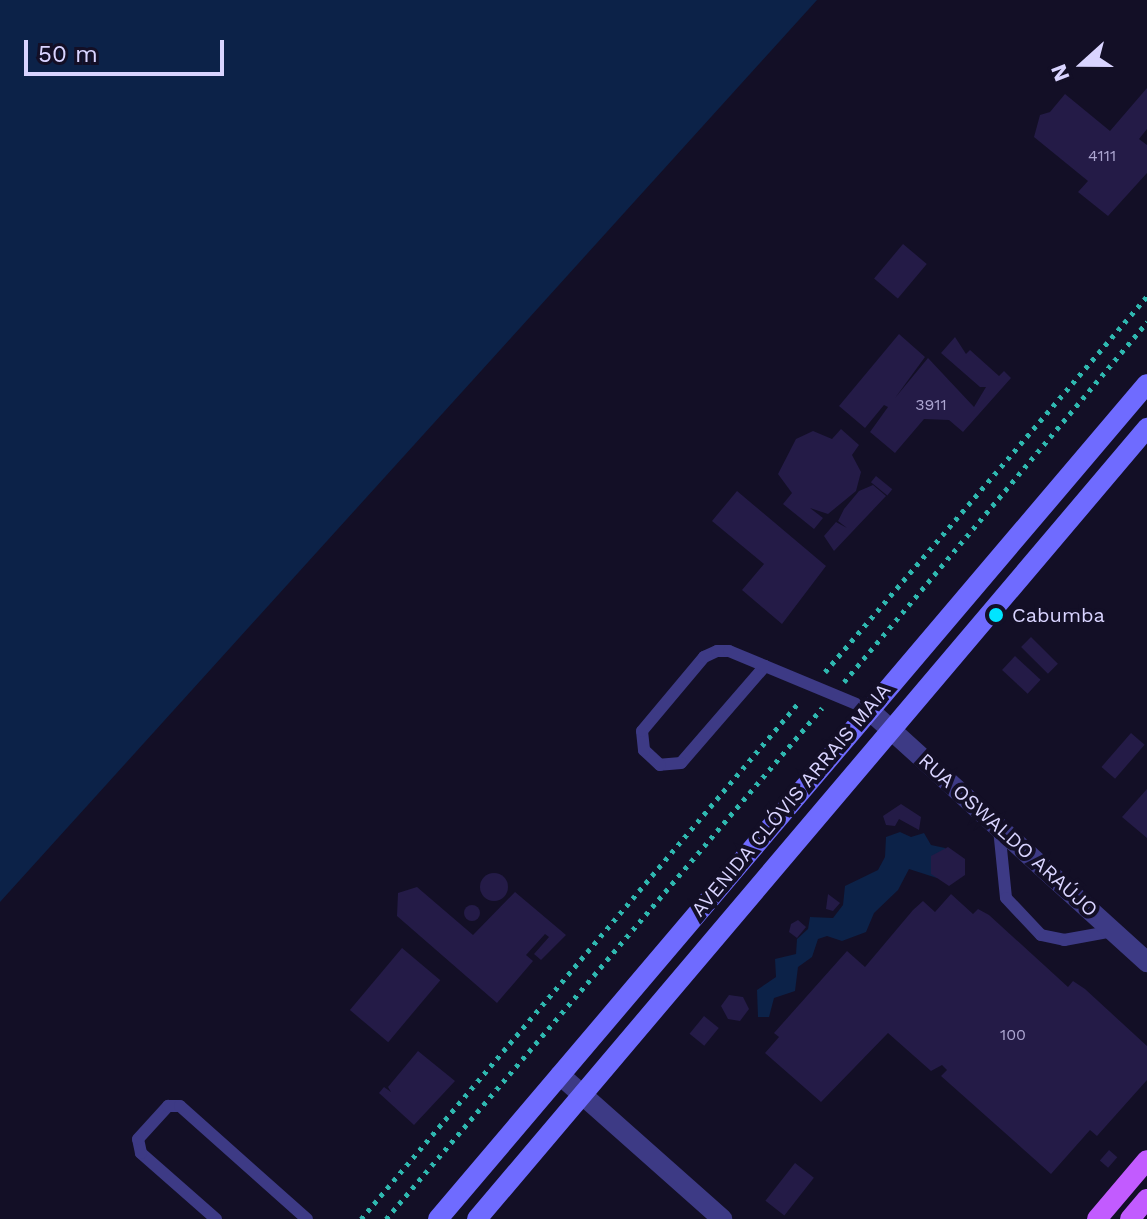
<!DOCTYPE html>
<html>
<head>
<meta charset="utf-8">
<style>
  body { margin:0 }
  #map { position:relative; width:1147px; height:1219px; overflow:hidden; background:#130f26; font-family:"Work Sans",sans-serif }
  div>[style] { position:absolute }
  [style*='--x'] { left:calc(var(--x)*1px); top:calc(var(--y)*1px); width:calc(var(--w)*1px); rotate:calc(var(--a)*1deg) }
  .water>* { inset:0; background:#0c2248 }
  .building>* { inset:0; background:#241b47; transform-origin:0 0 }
  .round { border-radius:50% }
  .path>* { height:5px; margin-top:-2.5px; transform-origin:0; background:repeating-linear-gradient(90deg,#2fb8b0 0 4px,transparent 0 10px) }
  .service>* { height:12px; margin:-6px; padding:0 6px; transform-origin:6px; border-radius:6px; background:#3d3a85 }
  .minor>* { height:20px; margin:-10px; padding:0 10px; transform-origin:10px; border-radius:10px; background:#3d3a85 }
  .secondary>* { height:20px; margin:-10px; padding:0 10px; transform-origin:10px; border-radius:10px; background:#6f6bff }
  .primary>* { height:20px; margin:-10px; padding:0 10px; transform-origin:10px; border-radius:10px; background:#c25bff }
  .dots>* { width:22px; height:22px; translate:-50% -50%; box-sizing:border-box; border:4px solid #130f26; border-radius:50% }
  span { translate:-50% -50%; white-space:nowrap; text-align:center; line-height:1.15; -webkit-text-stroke:8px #130f26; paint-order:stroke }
  .number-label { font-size:16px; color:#aca6d1 }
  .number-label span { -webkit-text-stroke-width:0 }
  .poi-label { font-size:20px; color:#d9d4ff }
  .left { translate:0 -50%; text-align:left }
  .street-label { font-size:20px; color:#d9d4ff }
  .north { position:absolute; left:1043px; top:24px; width:80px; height:80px; -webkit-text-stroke:6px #130f26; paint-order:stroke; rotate:249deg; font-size:22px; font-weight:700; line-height:32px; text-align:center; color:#d9d4ff }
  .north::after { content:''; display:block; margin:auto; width:28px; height:36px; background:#d9d4ff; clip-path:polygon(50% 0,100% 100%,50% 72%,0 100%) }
  .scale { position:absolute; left:24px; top:40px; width:200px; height:36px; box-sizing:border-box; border:4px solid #d9d4ff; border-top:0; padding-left:10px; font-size:24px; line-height:28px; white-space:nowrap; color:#d9d4ff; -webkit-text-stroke:6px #130f26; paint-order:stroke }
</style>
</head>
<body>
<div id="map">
  <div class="water">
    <i style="clip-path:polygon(0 0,817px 0,0 902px)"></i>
    <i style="clip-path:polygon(900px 832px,911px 837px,924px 833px,931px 845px,945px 848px,947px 854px,937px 878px,909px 869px,898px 890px,874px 913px,866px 932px,842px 941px,827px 936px,818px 939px,812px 957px,798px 967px,795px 991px,774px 998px,769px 1017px,758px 1017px,757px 990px,776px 977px,775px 959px,796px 954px,797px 939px,808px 929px,810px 917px,833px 918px,843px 905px,845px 886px,878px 870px,885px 857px,886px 837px)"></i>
  </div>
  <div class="building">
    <i style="clip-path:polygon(1147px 88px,1147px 129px,1139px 139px,1147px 145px,1147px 173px,1108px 216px,1078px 192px,1088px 181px,1034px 137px,1040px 115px,1050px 112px,1065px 94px,1110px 131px)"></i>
    <i style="left:903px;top:244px;width:31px;height:45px;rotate:40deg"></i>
    <i style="clip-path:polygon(899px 334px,925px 357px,895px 398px,928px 358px,974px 407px,986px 387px,980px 387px,941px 353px,955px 337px,966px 354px,970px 350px,999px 376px,1004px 371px,1011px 378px,963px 432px,949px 420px,924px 419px,895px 453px,870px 432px,888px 407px,884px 405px,865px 428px,839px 406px)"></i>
    <i style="clip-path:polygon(841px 429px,859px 445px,852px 455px,861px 472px,856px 491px,828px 514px,810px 508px,823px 518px,814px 529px,783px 504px,792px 493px,778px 474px,796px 439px,813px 431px,832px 439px)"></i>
    <i style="left:876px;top:476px;width:21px;height:8px;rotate:39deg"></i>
    <i style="clip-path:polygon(873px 485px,886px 496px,834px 551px,824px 536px,836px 522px,847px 528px,838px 521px,844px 509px,859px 491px)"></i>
    <i style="clip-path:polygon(737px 491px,826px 566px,782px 624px,742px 590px,764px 564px,712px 521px)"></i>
    <i style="left:1031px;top:637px;width:38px;height:14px;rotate:45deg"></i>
    <i style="left:1015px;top:656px;width:35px;height:19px;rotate:43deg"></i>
    <i style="left:1131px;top:733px;width:18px;height:45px;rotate:41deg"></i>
    <i style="clip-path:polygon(1147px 789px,1147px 838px,1122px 817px)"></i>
    <i style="clip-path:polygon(901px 804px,921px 817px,919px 830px,899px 819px,895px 826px,886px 825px,883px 816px)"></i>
    <i style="clip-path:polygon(948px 847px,965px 859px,965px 875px,949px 886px,931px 874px,931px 856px)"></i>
    <i class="round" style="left:480px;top:873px;width:28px;height:28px"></i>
    <i style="clip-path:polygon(417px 887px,473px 935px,515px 892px,566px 935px,541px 960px,534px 954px,549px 937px,545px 934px,526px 955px,533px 961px,497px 1003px,397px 916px,398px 893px)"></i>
    <i style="clip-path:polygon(828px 894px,840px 903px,833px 911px,826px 909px)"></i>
    <i style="clip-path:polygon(951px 894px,973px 914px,978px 909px,989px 915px,1068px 987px,1073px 981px,1085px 989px,1147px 1046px,1147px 1080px,1097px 1136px,1090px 1130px,1051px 1174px,941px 1076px,947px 1070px,942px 1065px,931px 1071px,888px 1033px,821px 1102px,765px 1053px,779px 1037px,774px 1033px,847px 951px,865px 967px,913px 910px,923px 901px,935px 912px)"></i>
    <i class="round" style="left:464px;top:905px;width:16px;height:16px"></i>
    <i style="clip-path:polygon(798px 920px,806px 927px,797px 938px,789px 932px,791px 924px)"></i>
    <i style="left:402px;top:948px;width:50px;height:81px;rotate:40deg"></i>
    <i style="clip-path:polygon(729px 995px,743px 997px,749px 1009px,740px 1021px,728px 1019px,721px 1006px)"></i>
    <i style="left:704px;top:1016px;width:19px;height:23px;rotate:39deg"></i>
    <i style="clip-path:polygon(418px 1051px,455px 1081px,414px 1125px,379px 1093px,384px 1087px,391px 1092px,388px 1087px)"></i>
    <i style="left:1109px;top:1150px;width:11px;height:14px;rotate:41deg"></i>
    <i style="left:795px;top:1163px;width:24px;height:48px;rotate:38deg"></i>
  </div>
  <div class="path">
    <i style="--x:825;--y:672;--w:495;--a:-49.4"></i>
    <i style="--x:844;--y:682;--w:471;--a:-49.9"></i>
    <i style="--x:361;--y:1219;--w:679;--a:-49.72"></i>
    <i style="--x:386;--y:1219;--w:672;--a:-49.53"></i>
  </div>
  <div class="service">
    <i style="--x:765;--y:666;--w:128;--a:130.9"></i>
    <i style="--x:681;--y:763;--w:21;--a:175"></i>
    <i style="--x:660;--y:765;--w:22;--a:-137"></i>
    <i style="--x:644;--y:750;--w:19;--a:-96"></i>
    <i style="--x:642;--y:731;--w:97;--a:-50"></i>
    <i style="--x:704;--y:657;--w:14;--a:-25"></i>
    <i style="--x:717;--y:651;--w:12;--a:0"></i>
    <i style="--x:729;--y:651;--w:151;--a:22.6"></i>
    <i style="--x:999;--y:829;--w:69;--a:84.2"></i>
    <i style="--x:1006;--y:898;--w:51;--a:46.6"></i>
    <i style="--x:1041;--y:935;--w:24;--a:12"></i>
    <i style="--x:1064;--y:940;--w:51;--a:-10.2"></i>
    <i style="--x:216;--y:1219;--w:100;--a:-138.7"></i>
    <i style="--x:141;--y:1153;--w:14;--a:-102"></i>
    <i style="--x:138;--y:1139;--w:45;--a:-47.7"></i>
    <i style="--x:168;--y:1106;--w:12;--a:0"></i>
    <i style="--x:180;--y:1106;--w:170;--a:41.7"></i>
  </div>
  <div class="minor">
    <i style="--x:868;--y:709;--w:377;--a:42.2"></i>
    <i style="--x:560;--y:1075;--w:217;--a:41.6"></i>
  </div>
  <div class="secondary">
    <i style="--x:438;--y:1219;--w:1095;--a:-49.67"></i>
    <i style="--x:477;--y:1219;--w:1037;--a:-49.73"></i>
  </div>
  <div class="primary">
    <i style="--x:1097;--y:1219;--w:77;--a:-49.7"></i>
    <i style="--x:1130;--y:1219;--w:26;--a:-50"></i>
  </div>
  <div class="dots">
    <i style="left:996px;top:615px;background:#00e5ff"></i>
  </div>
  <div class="number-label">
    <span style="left:1102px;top:156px">4111</span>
    <span style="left:931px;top:405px">3911</span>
    <span style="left:1013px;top:1035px">100</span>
  </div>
  <div class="poi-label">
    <span class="left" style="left:1012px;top:615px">Cabumba</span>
  </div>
  <div class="street-label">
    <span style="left:791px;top:800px;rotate:-50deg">AVENIDA CLÓVIS ARRAIS MAIA</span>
    <span style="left:1008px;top:835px;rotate:42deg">RUA OSWALDO ARAÚJO</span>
  </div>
  <div class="north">N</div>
  <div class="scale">50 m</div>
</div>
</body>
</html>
